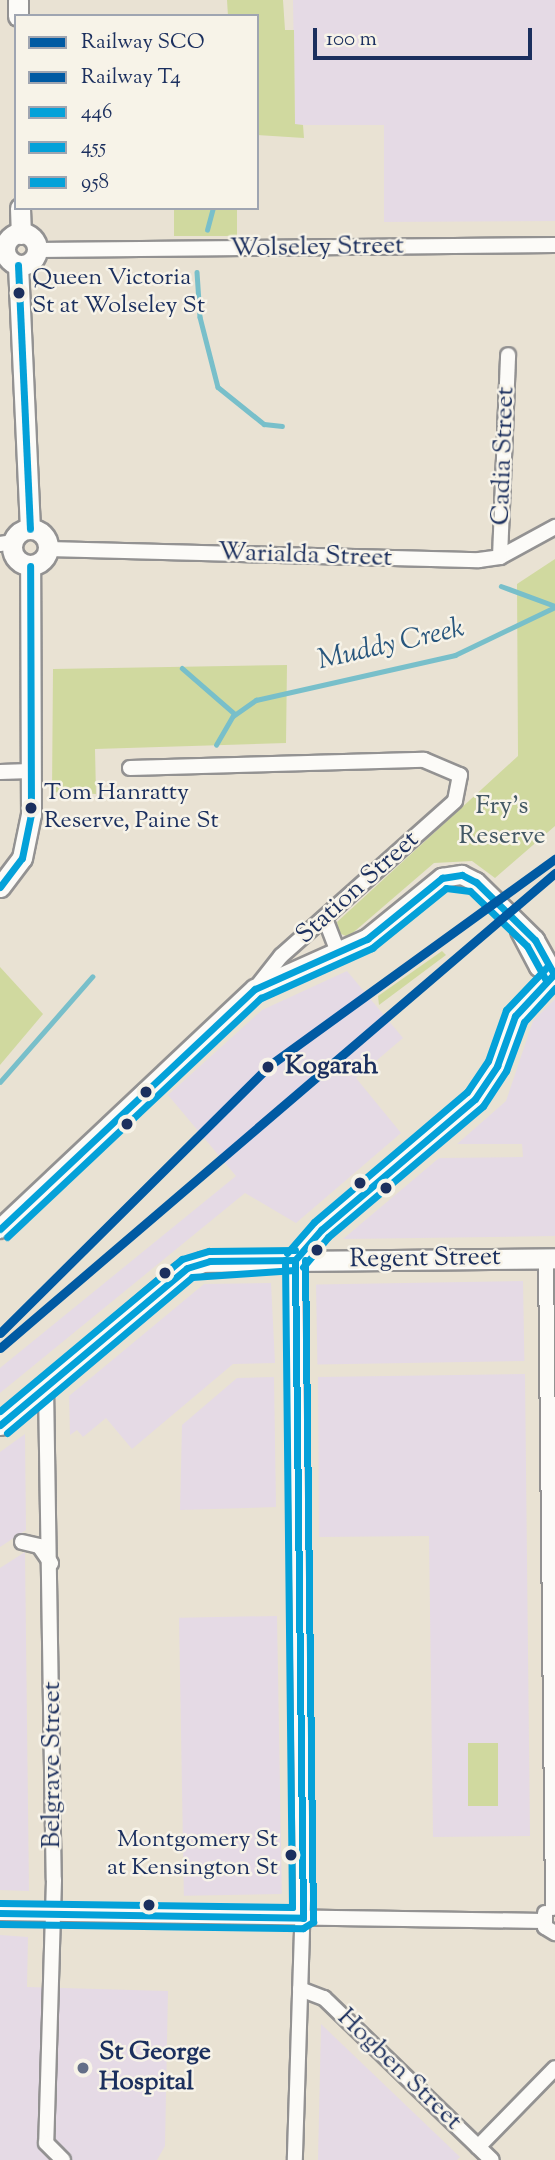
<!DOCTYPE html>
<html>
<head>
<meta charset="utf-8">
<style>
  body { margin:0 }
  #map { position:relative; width:555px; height:2160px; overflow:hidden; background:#e9e2d3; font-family:"Sorts Mill Goudy",serif }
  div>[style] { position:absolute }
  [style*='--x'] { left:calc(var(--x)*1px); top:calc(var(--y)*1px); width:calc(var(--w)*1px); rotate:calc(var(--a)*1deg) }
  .built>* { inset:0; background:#e5dae5; transform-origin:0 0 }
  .green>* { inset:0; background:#d0d99f; transform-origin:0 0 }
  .stream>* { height:4.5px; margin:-2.25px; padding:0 2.25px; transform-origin:2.25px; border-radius:2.25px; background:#78bfca }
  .roads { filter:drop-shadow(2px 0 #939292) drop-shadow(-2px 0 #939292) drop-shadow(0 2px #939292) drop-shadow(0 -2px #939292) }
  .minor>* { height:14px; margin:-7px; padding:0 7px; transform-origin:7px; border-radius:7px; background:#fcfbf8 }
  .tertiary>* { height:18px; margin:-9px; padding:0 9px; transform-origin:9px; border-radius:9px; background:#fcfbf8 }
  .secondary>* { height:19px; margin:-9.5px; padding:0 9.5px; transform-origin:9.5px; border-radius:9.5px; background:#fcfbf8 }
  .secondary>.ring { margin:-9.5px; padding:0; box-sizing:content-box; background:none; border:19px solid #fcfbf8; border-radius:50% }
  .bus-1>* { height:7px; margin:-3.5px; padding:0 3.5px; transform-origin:3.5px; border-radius:3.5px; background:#04a1d9 }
  .bus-2>* { height:7px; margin:-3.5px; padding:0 3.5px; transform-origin:3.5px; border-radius:3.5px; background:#04a1d9 }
  .bus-3>* { height:7px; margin:-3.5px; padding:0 3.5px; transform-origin:3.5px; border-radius:3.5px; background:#04a1d9 }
  .rail-1>* { height:9px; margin:-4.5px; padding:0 4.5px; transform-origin:4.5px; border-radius:4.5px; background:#005aa3 }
  .rail-2>* { height:9px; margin:-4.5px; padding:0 4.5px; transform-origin:4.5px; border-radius:4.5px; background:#005aa3 }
  .dots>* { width:19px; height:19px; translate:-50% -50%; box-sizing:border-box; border:4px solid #f7f3e8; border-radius:50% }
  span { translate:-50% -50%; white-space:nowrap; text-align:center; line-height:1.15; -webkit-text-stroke:5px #f7f3e8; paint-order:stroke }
  .bus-label { font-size:24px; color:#1b2f5e }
  .left { translate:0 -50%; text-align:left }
  .right { translate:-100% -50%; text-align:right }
  .street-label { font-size:26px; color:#1b2f5e }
  .park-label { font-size:26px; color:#435864 }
  .stop-label { font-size:26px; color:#1b2f5e; font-weight:700 }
  .poi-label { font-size:26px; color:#1b2f5e; font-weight:700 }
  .water-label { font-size:28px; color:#28567d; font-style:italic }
  .legend { position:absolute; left:14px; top:14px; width:245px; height:196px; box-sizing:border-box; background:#f7f3e8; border:2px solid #9fa5b1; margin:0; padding:9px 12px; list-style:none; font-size:21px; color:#1b2f5e }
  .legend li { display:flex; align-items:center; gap:14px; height:35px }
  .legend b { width:35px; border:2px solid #9fa5b1 }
  .scale { position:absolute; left:313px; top:28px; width:219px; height:32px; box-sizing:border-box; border:4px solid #1b2f5e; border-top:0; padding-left:9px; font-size:21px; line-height:24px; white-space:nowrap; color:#1b2f5e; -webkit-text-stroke:5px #f7f3e8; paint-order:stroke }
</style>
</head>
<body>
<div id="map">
  <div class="built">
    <i style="clip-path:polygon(293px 0,555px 0,555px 221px,384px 222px,384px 125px,295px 125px)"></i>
    <i style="clip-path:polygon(347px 971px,403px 1038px,356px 1078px,401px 1133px,296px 1223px,245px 1193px,0 1393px,0 1368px,236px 1176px,168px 1095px,262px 1010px)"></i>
    <i style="clip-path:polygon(555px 999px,555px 1236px,343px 1239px,439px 1158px,523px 1157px,522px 1144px,457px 1144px,506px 1101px,533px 1021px)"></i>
    <i style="left:523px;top:1281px;width:80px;height:207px;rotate:89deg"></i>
    <i style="clip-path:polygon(271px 1283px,275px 1363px,233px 1364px,132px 1449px,106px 1418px,83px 1437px,77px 1430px,70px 1435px,69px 1396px,204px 1284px)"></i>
    <i style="clip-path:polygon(525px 1374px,530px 1836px,433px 1837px,429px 1536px,319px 1537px,318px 1377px)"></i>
    <i style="clip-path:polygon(274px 1377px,276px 1507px,180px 1510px,182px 1425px,237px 1378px)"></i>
    <i style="clip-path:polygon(25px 1434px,26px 1530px,0 1547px,0 1452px)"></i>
    <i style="clip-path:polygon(25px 1552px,29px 1891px,0 1890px,0 1568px)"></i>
    <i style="left:277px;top:1616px;width:278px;height:98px;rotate:89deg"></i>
    <i style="clip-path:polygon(0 1935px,28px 1937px,27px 1987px,168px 1991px,165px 2146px,157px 2160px,0 2160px)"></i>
    <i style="clip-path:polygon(321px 2024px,460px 2157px,457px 2160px,318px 2160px)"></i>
  </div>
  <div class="green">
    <i style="clip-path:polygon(227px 0,283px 0,285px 30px,294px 30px,295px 124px,303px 125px,304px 138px,257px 135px,257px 16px,228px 16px)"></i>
    <i style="left:174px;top:208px;width:63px;height:28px"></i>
    <i style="clip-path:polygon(555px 559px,555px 826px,495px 878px,472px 861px,434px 863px,348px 937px,339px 933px,337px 922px,518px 756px,517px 584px)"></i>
    <i style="clip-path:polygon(287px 665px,286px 743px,95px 749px,96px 794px,52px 792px,53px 669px)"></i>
    <i style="clip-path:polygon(442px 951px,446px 955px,379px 1005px,378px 996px)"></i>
    <i style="clip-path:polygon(0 967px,43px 1014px,0 1065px)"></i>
    <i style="left:468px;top:1743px;width:30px;height:63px"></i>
  </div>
  <div class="stream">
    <i style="--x:207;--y:230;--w:23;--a:-75"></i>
    <i style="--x:197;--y:272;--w:45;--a:86.2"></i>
    <i style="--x:200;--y:317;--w:72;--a:75.6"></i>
    <i style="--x:218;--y:387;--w:59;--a:38.8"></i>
    <i style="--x:264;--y:424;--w:18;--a:6"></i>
    <i style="--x:501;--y:586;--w:58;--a:20.3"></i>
    <i style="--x:182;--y:668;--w:70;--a:41"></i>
    <i style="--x:216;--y:745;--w:34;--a:-60"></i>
    <i style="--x:233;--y:716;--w:28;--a:-35"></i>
    <i style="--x:256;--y:700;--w:204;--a:-12.7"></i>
    <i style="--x:455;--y:655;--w:111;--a:-25.6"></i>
    <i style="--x:0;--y:1082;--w:140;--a:-48.8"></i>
  </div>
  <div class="roads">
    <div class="minor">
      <i style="--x:0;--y:248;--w:5;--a:0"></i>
      <i style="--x:37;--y:250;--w:518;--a:-0.55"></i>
      <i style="--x:0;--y:544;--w:12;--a:-9"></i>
      <i style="--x:48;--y:549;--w:431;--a:1.5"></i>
      <i style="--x:479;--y:560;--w:21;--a:-8"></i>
      <i style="--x:500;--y:557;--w:63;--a:-28.6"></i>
      <i style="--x:500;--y:557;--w:202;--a:-87.7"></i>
      <i style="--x:130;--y:768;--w:294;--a:-1.6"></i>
      <i style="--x:424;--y:760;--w:39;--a:23"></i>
      <i style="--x:460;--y:775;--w:26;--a:101"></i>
      <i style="--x:455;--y:801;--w:233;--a:138.3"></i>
      <i style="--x:281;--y:956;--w:42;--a:128.2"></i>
      <i style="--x:0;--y:772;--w:31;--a:-2"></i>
      <i style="--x:326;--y:921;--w:36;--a:69"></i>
      <i style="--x:546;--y:1258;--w:650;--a:89.38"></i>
      <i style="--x:295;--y:1260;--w:639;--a:89.28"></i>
      <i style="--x:303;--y:1899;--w:261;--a:91.8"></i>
      <i style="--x:46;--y:1387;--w:493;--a:89.1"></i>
      <i style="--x:54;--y:1880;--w:263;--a:91.7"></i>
      <i style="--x:46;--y:2143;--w:24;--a:45"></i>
      <i style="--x:22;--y:1542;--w:17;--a:13"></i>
      <i style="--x:39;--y:1546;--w:21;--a:55"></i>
      <i style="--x:0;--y:1913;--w:543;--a:0.84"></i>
      <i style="--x:545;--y:1913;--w:14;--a:90"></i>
      <i style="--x:545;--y:1927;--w:12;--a:31"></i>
      <i style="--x:300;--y:1989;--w:26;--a:21"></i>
      <i style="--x:324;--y:1998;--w:233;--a:44"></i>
      <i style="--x:478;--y:2147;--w:110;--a:-45.7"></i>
    </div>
    <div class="tertiary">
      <i style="--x:520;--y:931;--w:41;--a:62.2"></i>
      <i style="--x:539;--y:967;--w:17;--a:25"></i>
      <i style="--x:0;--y:1229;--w:350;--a:-43.3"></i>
      <i style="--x:255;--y:989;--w:123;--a:-24.1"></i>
      <i style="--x:367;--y:939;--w:97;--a:-39.1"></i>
      <i style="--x:442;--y:878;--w:20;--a:-9"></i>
      <i style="--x:462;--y:875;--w:16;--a:27"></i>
      <i style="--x:476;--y:882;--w:83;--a:44.5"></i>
      <i style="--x:535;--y:940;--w:39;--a:61"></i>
      <i style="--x:295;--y:1260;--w:40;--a:-49"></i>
      <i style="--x:321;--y:1230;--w:202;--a:-40.4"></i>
      <i style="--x:475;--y:1099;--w:40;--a:-56"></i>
      <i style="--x:497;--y:1066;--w:53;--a:-70.2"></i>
      <i style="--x:515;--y:1016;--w:57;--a:-47.1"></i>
    </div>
    <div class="secondary">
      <i style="--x:18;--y:0;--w:16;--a:90"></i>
      <i style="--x:20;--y:208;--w:26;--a:88"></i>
      <i class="ring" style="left:5px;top:233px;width:13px;height:13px"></i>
      <i style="--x:18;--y:265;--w:264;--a:87.4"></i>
      <i class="ring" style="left:12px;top:529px;width:17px;height:17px"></i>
      <i style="--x:0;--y:887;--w:36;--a:-53"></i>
      <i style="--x:22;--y:858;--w:45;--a:-78.4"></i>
      <i style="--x:31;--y:814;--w:248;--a:-90.2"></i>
      <i style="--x:0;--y:1425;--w:236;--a:-40.4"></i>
      <i style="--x:180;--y:1272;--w:24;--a:-24"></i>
      <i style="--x:202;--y:1262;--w:353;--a:-0.6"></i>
    </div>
  </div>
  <div class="bus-1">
    <i style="--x:18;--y:265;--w:264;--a:87.4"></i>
    <i style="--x:0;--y:887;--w:36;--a:-53"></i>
    <i style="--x:22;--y:858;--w:45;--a:-78.4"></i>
    <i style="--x:31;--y:814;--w:248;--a:-90.2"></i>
    <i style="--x:0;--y:1229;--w:350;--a:-43.3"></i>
    <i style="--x:255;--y:989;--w:123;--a:-24.1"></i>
    <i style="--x:367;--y:939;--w:97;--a:-39.1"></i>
    <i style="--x:442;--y:878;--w:20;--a:-9"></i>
    <i style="--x:462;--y:875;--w:16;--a:27"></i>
    <i style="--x:476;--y:882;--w:83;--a:44.5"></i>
    <i style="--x:535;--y:940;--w:39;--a:61"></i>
    <i style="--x:295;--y:1260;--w:40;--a:-49"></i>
    <i style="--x:321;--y:1230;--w:202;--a:-40.4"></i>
    <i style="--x:475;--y:1099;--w:40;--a:-56"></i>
    <i style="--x:497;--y:1066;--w:53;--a:-70.2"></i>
    <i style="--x:515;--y:1016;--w:57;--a:-47.1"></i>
    <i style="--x:0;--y:1425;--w:244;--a:-40"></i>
    <i style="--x:187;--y:1268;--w:24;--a:-17"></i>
    <i style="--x:210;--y:1261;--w:85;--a:-0.7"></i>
    <i style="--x:0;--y:1913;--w:303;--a:0.9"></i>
    <i style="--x:303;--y:1918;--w:658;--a:-90.7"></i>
  </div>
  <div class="bus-2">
    <i style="--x:7;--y:1237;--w:349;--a:-43.3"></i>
    <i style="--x:261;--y:998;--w:122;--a:-24.2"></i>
    <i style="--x:372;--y:948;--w:95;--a:-39"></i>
    <i style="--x:446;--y:888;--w:24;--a:7"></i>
    <i style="--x:470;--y:891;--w:79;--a:44"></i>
    <i style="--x:527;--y:946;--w:38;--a:61"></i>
    <i style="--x:303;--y:1267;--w:39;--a:-50"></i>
    <i style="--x:328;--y:1237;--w:203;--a:-40.2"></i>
    <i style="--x:483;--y:1106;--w:42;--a:-56.7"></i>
    <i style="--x:506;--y:1071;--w:52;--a:-69.8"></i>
    <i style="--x:524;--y:1022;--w:46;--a:-47.6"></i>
    <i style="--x:7;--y:1433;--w:242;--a:-40.1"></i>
    <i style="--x:192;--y:1277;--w:103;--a:-3.9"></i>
    <i style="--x:0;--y:1924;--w:303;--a:0.8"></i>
    <i style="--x:303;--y:1928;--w:12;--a:-31"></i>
    <i style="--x:313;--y:1922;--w:662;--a:-90.69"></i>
  </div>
  <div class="bus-3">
    <i style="--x:287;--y:1253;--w:41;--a:-48.9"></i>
    <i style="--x:314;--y:1222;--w:201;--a:-40.4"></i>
    <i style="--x:467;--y:1092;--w:37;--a:-56"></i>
    <i style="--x:488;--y:1061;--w:54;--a:-70.6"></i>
    <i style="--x:506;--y:1010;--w:59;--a:-46.4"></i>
    <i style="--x:0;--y:1411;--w:237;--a:-39.9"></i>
    <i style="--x:182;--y:1259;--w:28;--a:-17"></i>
    <i style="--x:209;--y:1251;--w:86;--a:-0.7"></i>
    <i style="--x:0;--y:1903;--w:292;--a:0.8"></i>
    <i style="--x:292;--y:1907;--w:647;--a:-90.62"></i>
  </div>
  <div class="rail-1">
    <i style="--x:0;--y:1333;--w:380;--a:-44.8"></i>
    <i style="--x:270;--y:1065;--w:352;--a:-35.9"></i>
  </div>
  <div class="rail-2">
    <i style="--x:0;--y:1348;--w:731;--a:-40.56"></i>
  </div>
  <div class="dots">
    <i style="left:19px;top:293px;background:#1b2f5e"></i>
    <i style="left:31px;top:808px;background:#1b2f5e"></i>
    <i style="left:268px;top:1067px;background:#1b2f5e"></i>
    <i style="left:146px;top:1092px;background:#1b2f5e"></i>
    <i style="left:127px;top:1124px;background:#1b2f5e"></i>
    <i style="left:360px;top:1183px;background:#1b2f5e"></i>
    <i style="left:386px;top:1188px;background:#1b2f5e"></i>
    <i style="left:317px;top:1250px;background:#1b2f5e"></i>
    <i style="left:165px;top:1273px;background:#1b2f5e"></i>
    <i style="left:291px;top:1855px;background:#1b2f5e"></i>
    <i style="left:149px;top:1905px;background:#1b2f5e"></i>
    <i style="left:83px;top:2068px;background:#636e87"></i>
  </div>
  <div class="bus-label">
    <span class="left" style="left:32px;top:293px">Queen Victoria<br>St at Wolseley St</span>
    <span class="left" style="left:44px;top:808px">Tom Hanratty<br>Reserve, Paine St</span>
    <span class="right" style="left:278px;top:1855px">Montgomery St<br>at Kensington St</span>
  </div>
  <div class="street-label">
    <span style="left:317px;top:248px;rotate:-1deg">Wolseley Street</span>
    <span style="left:504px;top:456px;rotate:-88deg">Cadia Street</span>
    <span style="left:305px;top:556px;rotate:2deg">Warialda Street</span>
    <span style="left:358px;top:888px;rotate:-42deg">Station Street</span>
    <span style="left:425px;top:1259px;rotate:-1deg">Regent Street</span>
    <span style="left:53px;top:1765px;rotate:-90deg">Belgrave Street</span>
    <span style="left:399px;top:2070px;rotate:44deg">Hogben Street</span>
  </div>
  <div class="park-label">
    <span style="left:502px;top:822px">Fry's<br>Reserve</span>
  </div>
  <div class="stop-label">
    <span class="left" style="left:285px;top:1067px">Kogarah</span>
  </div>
  <div class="poi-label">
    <span class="left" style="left:99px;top:2068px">St George<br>Hospital</span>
  </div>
  <div class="water-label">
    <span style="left:391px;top:645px;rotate:-13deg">Muddy Creek</span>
  </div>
  <ul class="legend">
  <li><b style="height:9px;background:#005aa3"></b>Railway SCO</li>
  <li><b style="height:9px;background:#005aa3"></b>Railway T4</li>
  <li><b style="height:9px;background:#04a1d9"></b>446</li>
  <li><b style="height:9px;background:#04a1d9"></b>455</li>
  <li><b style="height:9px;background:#04a1d9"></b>958</li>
  </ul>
  <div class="scale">100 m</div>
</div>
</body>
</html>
